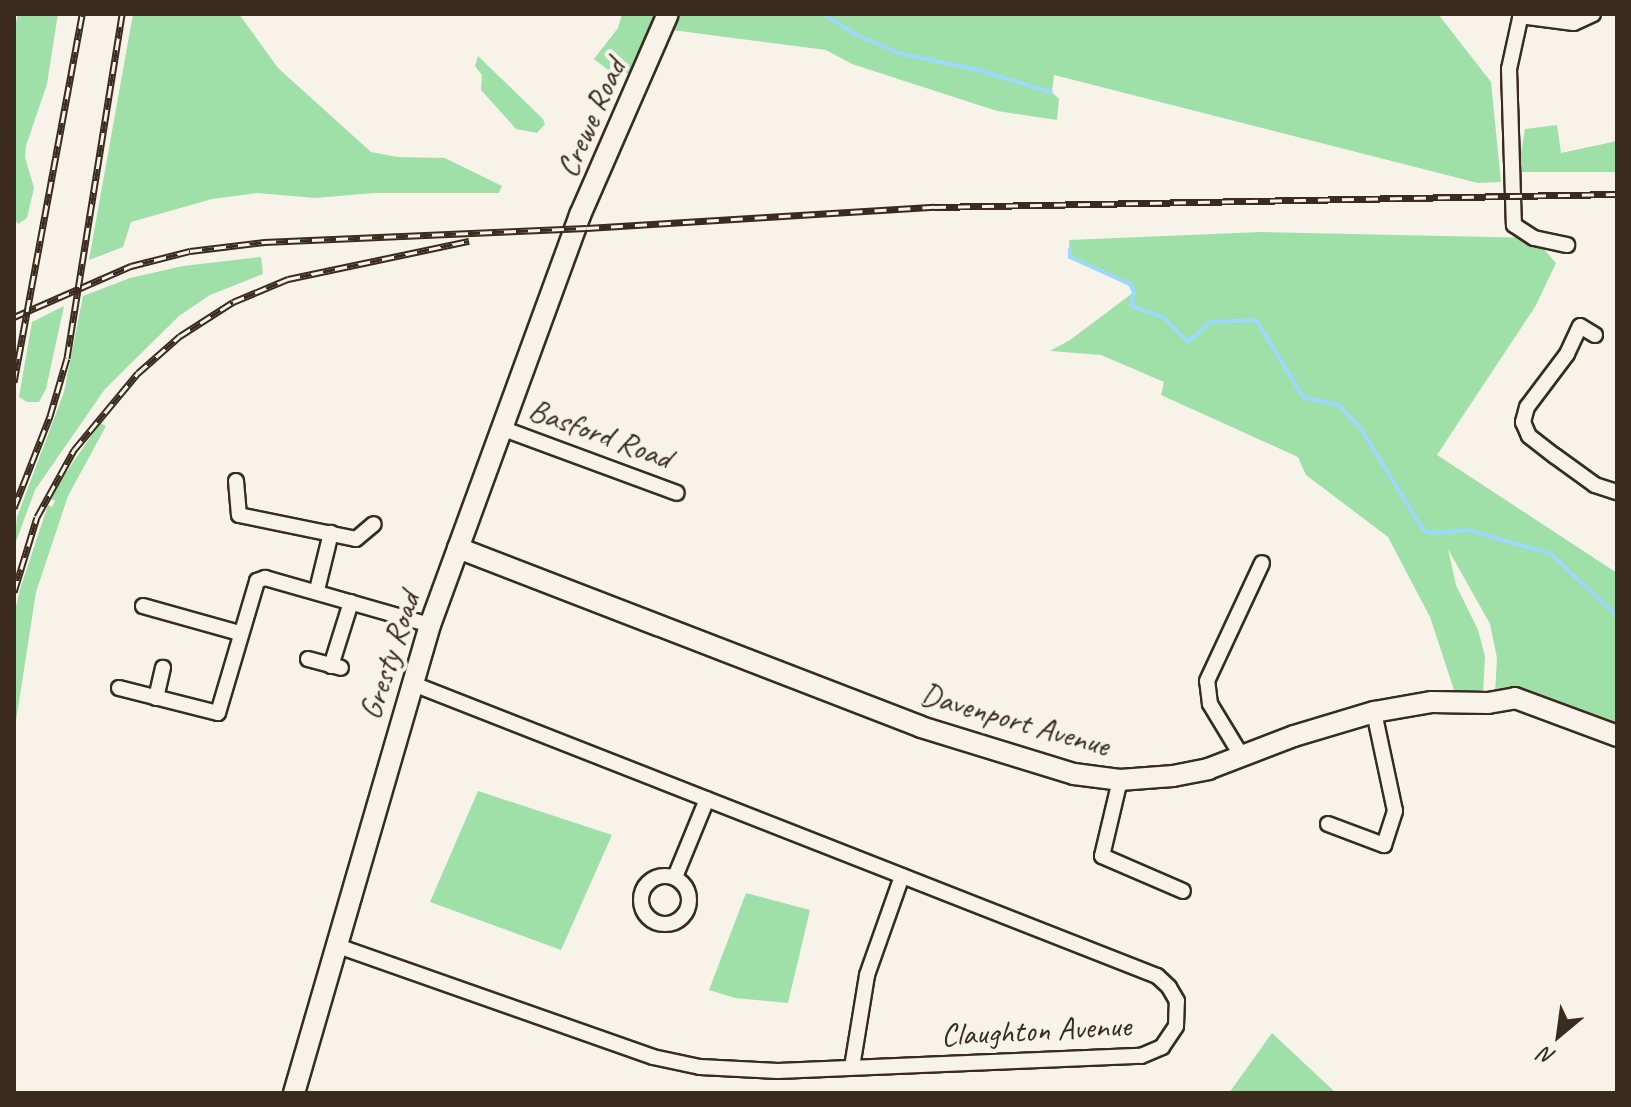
<!DOCTYPE html>
<html>
<head>
<meta charset="utf-8">
<style>
  body { margin:0 }
  #map { position:relative; width:1631px; height:1107px; overflow:hidden; background:#f7f3e8; font-family:Caveat,sans-serif }
  div>[style] { position:absolute }
  [style*='--x'] { left:calc(var(--x)*1px); top:calc(var(--y)*1px); width:calc(var(--w)*1px); rotate:calc(var(--a)*1deg) }
  .green>* { inset:0; background:#9fe0a9 }
  .stream>* { height:4px; margin:-2px; padding:0 2px; transform-origin:2px; border-radius:2px; background:#9dd8fd }
  .roads { filter:drop-shadow(2px 0 #3b2a1e) drop-shadow(-2px 0 #3b2a1e) drop-shadow(0 2px #3b2a1e) drop-shadow(0 -2px #3b2a1e) }
  .street>* { height:14px; margin:-7px; padding:0 7px; transform-origin:7px; border-radius:7px; background:#f7f3e8 }
  .street>.ring { margin:-7px; padding:0; box-sizing:content-box; background:none; border:14px solid #f7f3e8; border-radius:50% }
  .secondary>* { height:20px; margin:-10px; padding:0 10px; transform-origin:10px; border-radius:10px; background:#f7f3e8 }
  .rail>* { height:7px; margin-top:-3.5px; transform-origin:0; background:repeating-linear-gradient(90deg,#f7f3e8 0 12px,#3b2a1e 0 24px); box-sizing:border-box; border-block:2px solid #3b2a1e }
  span { translate:-50% -50%; white-space:nowrap; text-align:center; line-height:1.15; -webkit-text-stroke:8px #f7f3e8; paint-order:stroke }
  .street-label { font-size:32px; color:#3b2a1e }
  .frame { position:absolute; inset:0; border:16px solid #3b2a1e; pointer-events:none }
  .north { position:absolute; left:1519px; top:995px; width:80px; height:80px; -webkit-text-stroke:6px #f7f3e8; paint-order:stroke; rotate:209deg; font-size:22px; font-weight:700; line-height:32px; text-align:center; color:#3b2a1e }
  .north::after { content:''; display:block; margin:auto; width:28px; height:36px; background:#3b2a1e; clip-path:polygon(50% 0,100% 100%,50% 72%,0 100%) }
</style>
</head>
<body>
<div id="map">
  <div class="green">
    <i style="clip-path:polygon(18px 14px,58px 14px,47px 84px,26px 146px,25px 157px,34px 188px,27px 218px,18px 224px,14px 219px,14px 30px)"></i>
    <i style="clip-path:polygon(133px 14px,239px 14px,278px 68px,371px 152px,397px 157px,445px 158px,502px 186px,499px 193px,374px 193px,315px 198px,257px 193px,212px 199px,131px 222px,123px 247px,89px 260px)"></i>
    <i style="clip-path:polygon(622px 14px,658px 14px,631px 74px,608px 70px,594px 59px,618px 28px)"></i>
    <i style="clip-path:polygon(678px 14px,1438px 14px,1491px 82px,1501px 182px,1478px 183px,1054px 75px,1052px 92px,1059px 99px,1057px 120px,997px 111px,852px 64px,826px 50px,672px 30px)"></i>
    <i style="clip-path:polygon(478px 56px,543px 119px,545px 124px,537px 133px,516px 129px,481px 90px,482px 75px,475px 66px)"></i>
    <i style="clip-path:polygon(1557px 125px,1561px 153px,1617px 141px,1617px 172px,1518px 172px,1525px 129px)"></i>
    <i style="clip-path:polygon(1261px 232px,1534px 238px,1556px 263px,1535px 307px,1437px 455px,1617px 573px,1617px 723px,1594px 714px,1495px 694px,1497px 658px,1490px 624px,1448px 549px,1456px 585px,1478px 630px,1485px 656px,1483px 695px,1455px 693px,1430px 617px,1388px 537px,1306px 475px,1298px 457px,1161px 395px,1164px 382px,1101px 355px,1050px 351px,1070px 340px,1134px 292px,1130px 284px,1070px 257px,1069px 240px)"></i>
    <i style="clip-path:polygon(261px 257px,263px 274px,210px 295px,179px 316px,105px 389px,35px 490px,14px 547px,17px 517px,64px 392px,83px 296px,130px 278px,183px 266px)"></i>
    <i style="clip-path:polygon(64px 306px,46px 389px,39px 402px,27px 402px,19px 397px,32px 322px)"></i>
    <i style="clip-path:polygon(100px 423px,106px 426px,68px 496px,36px 592px,14px 734px,14px 615px,20px 589px,48px 505px,52px 507px,55px 501px,51px 499px,63px 477px)"></i>
    <i style="clip-path:polygon(478px 791px,612px 835px,561px 950px,430px 902px)"></i>
    <i style="clip-path:polygon(746px 893px,810px 910px,788px 1003px,735px 998px,709px 990px)"></i>
    <i style="clip-path:polygon(1272px 1033px,1336px 1093px,1229px 1093px)"></i>
  </div>
  <div class="stream">
    <i style="--x:823;--y:14;--w:38;--a:32"></i>
    <i style="--x:855;--y:34;--w:47;--a:23.8"></i>
    <i style="--x:898;--y:53;--w:82;--a:12"></i>
    <i style="--x:978;--y:70;--w:76;--a:16.8"></i>
    <i style="--x:1070;--y:249;--w:8;--a:90"></i>
    <i style="--x:1070;--y:257;--w:66;--a:24.2"></i>
    <i style="--x:1130;--y:284;--w:9;--a:63"></i>
    <i style="--x:1134;--y:292;--w:14;--a:102"></i>
    <i style="--x:1131;--y:306;--w:34;--a:19"></i>
    <i style="--x:1163;--y:317;--w:35;--a:45"></i>
    <i style="--x:1188;--y:342;--w:30;--a:-41"></i>
    <i style="--x:1211;--y:322;--w:45;--a:-2.5"></i>
    <i style="--x:1256;--y:320;--w:90;--a:58.6"></i>
    <i style="--x:1303;--y:397;--w:37;--a:13"></i>
    <i style="--x:1339;--y:405;--w:33;--a:47"></i>
    <i style="--x:1361;--y:429;--w:116;--a:58.4"></i>
    <i style="--x:1422;--y:528;--w:9;--a:36"></i>
    <i style="--x:1429;--y:533;--w:39;--a:-4"></i>
    <i style="--x:1468;--y:530;--w:86;--a:16.1"></i>
    <i style="--x:1551;--y:554;--w:91;--a:43.2"></i>
  </div>
  <div class="roads">
    <div class="street">
      <i style="--x:1521;--y:14;--w:56;--a:102.3"></i>
      <i style="--x:1509;--y:69;--w:156;--a:88.2"></i>
      <i style="--x:1514;--y:225;--w:24;--a:33"></i>
      <i style="--x:1534;--y:238;--w:34;--a:12"></i>
      <i style="--x:1520;--y:16;--w:54;--a:7.4"></i>
      <i style="--x:1574;--y:23;--w:21;--a:-25"></i>
      <i style="--x:1595;--y:335;--w:17;--a:-149"></i>
      <i style="--x:1580;--y:326;--w:31;--a:115"></i>
      <i style="--x:1567;--y:354;--w:66;--a:127"></i>
      <i style="--x:1527;--y:407;--w:16;--a:105"></i>
      <i style="--x:1523;--y:422;--w:15;--a:67"></i>
      <i style="--x:1529;--y:436;--w:33;--a:38"></i>
      <i style="--x:1555;--y:456;--w:49;--a:35.9"></i>
      <i style="--x:1595;--y:485;--w:23;--a:18"></i>
      <i style="--x:504;--y:429;--w:184;--a:20.3"></i>
      <i style="--x:236;--y:481;--w:34;--a:85"></i>
      <i style="--x:239;--y:515;--w:119;--a:11.6"></i>
      <i style="--x:356;--y:539;--w:23;--a:-40"></i>
      <i style="--x:317;--y:590;--w:59;--a:-76.2"></i>
      <i style="--x:143;--y:606;--w:101;--a:15.6"></i>
      <i style="--x:308;--y:659;--w:34;--a:15"></i>
      <i style="--x:331;--y:666;--w:67;--a:-72.6"></i>
      <i style="--x:119;--y:688;--w:102;--a:14.2"></i>
      <i style="--x:218;--y:713;--w:138;--a:-73.5"></i>
      <i style="--x:257;--y:581;--w:9;--a:-21"></i>
      <i style="--x:265;--y:578;--w:172;--a:15.9"></i>
      <i style="--x:156;--y:698;--w:31;--a:-77"></i>
      <i style="--x:1241;--y:755;--w:60;--a:-121.3"></i>
      <i style="--x:1210;--y:704;--w:23;--a:-97"></i>
      <i style="--x:1207;--y:681;--w:130;--a:-65"></i>
      <i style="--x:1120;--y:780;--w:78;--a:103.3"></i>
      <i style="--x:1102;--y:856;--w:88;--a:23.4"></i>
      <i style="--x:1328;--y:824;--w:60;--a:20.6"></i>
      <i style="--x:1384;--y:845;--w:36;--a:-72"></i>
      <i style="--x:1395;--y:811;--w:101;--a:-102"></i>
      <i class="ring" style="left:641px;top:876px;width:34px;height:34px"></i>
      <i style="--x:675;--y:877;--w:84;--a:-67.7"></i>
      <i style="--x:335;--y:945;--w:337;--a:19.4"></i>
      <i style="--x:653;--y:1057;--w:48;--a:12"></i>
      <i style="--x:700;--y:1067;--w:78;--a:2.9"></i>
      <i style="--x:778;--y:1071;--w:363;--a:-2.4"></i>
      <i style="--x:1141;--y:1056;--w:23;--a:-23"></i>
      <i style="--x:1162;--y:1047;--w:25;--a:-56"></i>
      <i style="--x:1176;--y:1026;--w:25;--a:-88"></i>
      <i style="--x:1177;--y:1001;--w:16;--a:-120"></i>
      <i style="--x:1169;--y:987;--w:16;--a:-137"></i>
      <i style="--x:1157;--y:976;--w:801;--a:-158.56"></i>
      <i style="--x:852;--y:1067;--w:93;--a:-80.7"></i>
      <i style="--x:867;--y:975;--w:105;--a:-70.5"></i>
    </div>
    <div class="secondary">
      <i style="--x:458;--y:548;--w:496;--a:21.1"></i>
      <i style="--x:921;--y:727;--w:160;--a:17.1"></i>
      <i style="--x:1074;--y:774;--w:46;--a:7.4"></i>
      <i style="--x:1120;--y:780;--w:53;--a:-4.3"></i>
      <i style="--x:1173;--y:776;--w:36;--a:-11"></i>
      <i style="--x:1208;--y:769;--w:92;--a:-21"></i>
      <i style="--x:1294;--y:736;--w:84;--a:-16.7"></i>
      <i style="--x:1374;--y:712;--w:59;--a:-9.8"></i>
      <i style="--x:1432;--y:702;--w:56;--a:1"></i>
      <i style="--x:1488;--y:703;--w:27;--a:-10"></i>
      <i style="--x:1515;--y:698;--w:109;--a:20.4"></i>
      <i style="--x:294;--y:1093;--w:487;--a:-73.8"></i>
      <i style="--x:430;--y:625;--w:437;--a:-69.9"></i>
      <i style="--x:580;--y:215;--w:219;--a:-66.4"></i>
    </div>
  </div>
  <div class="rail">
    <i style="--x:14;--y:317;--w:128;--a:-23.6"></i>
    <i style="--x:131;--y:266;--w:61;--a:-14.3"></i>
    <i style="--x:190;--y:251;--w:75;--a:-6.9"></i>
    <i style="--x:264;--y:242;--w:323;--a:-2.5"></i>
    <i style="--x:587;--y:228;--w:348;--a:-3.5"></i>
    <i style="--x:934;--y:207;--w:683;--a:-1.09"></i>
    <i style="--x:14;--y:382;--w:374;--a:-79.5"></i>
    <i style="--x:14;--y:508;--w:99;--a:-68.6"></i>
    <i style="--x:50;--y:416;--w:60;--a:-73.7"></i>
    <i style="--x:67;--y:358;--w:348;--a:-80.9"></i>
    <i style="--x:14;--y:592;--w:78;--a:-73"></i>
    <i style="--x:37;--y:517;--w:77;--a:-61.1"></i>
    <i style="--x:74;--y:450;--w:100;--a:-50.3"></i>
    <i style="--x:138;--y:373;--w:56;--a:-41.4"></i>
    <i style="--x:180;--y:336;--w:63;--a:-32.7"></i>
    <i style="--x:233;--y:302;--w:60;--a:-22.7"></i>
    <i style="--x:288;--y:279;--w:185;--a:-11.9"></i>
  </div>
  <div class="street-label">
    <span style="left:591px;top:118px;rotate:-66deg">Crewe Road</span>
    <span style="left:600px;top:434px;rotate:20deg">Basford Road</span>
    <span style="left:390px;top:656px;rotate:-72deg">Gresty Road</span>
    <span style="left:1015px;top:720px;rotate:16deg">Davenport Avenue</span>
    <span style="left:1036px;top:1031px;rotate:-3deg">Claughton Avenue</span>
  </div>
  <div class="frame"></div>
  <div class="north">N</div>
</div>
</body>
</html>
